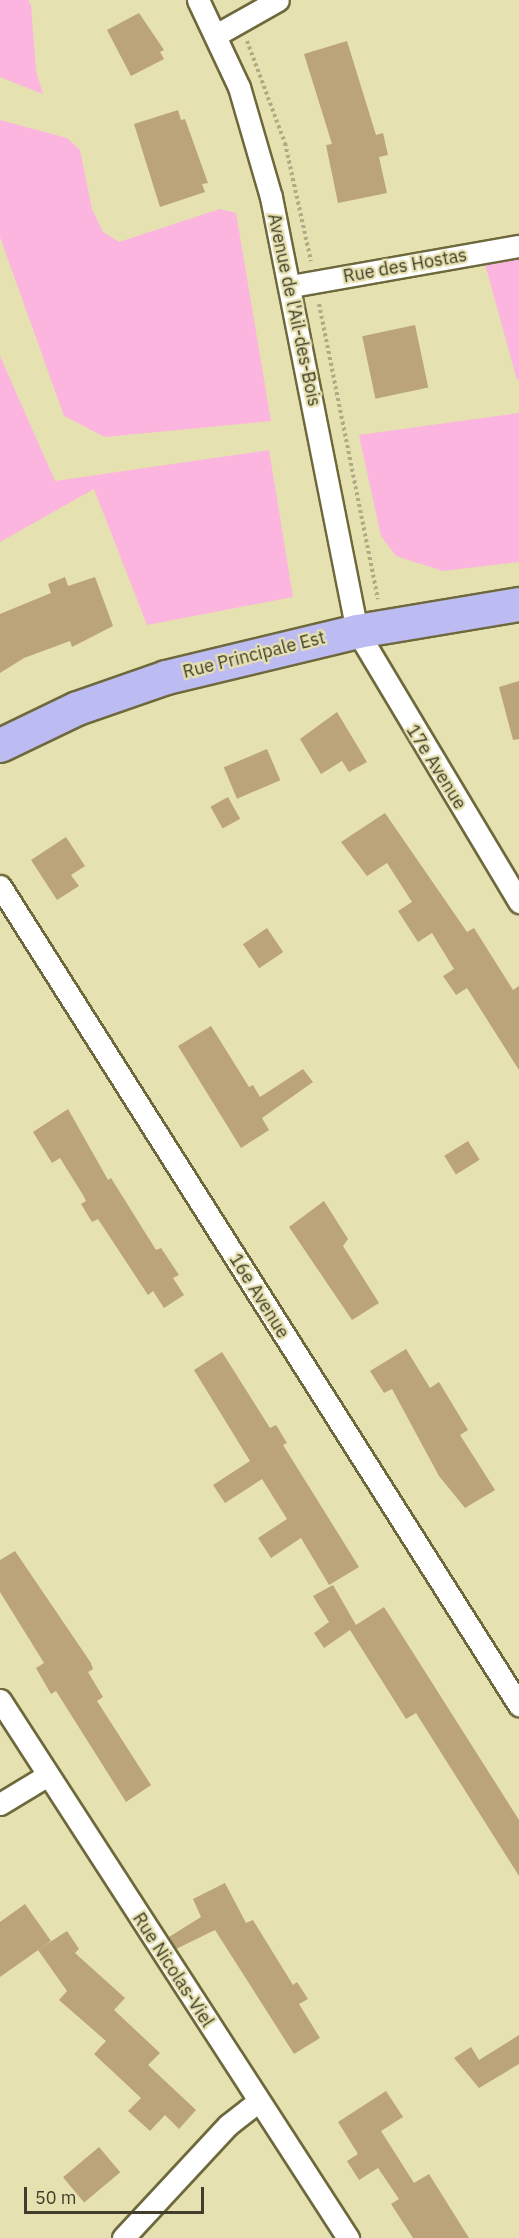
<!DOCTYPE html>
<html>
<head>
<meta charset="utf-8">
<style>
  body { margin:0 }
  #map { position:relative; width:519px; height:2238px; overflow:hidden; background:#e6e1b0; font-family:"IBM Plex Sans",sans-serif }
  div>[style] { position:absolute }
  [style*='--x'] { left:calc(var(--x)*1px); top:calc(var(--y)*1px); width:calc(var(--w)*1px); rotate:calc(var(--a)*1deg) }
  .green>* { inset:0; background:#fbb5df }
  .building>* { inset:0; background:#bba479; transform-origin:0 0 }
  .path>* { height:4px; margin-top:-2px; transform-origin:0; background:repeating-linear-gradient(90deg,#afab84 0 3px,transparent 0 6px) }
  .roads { filter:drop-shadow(2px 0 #6e693c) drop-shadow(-2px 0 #6e693c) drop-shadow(0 2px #6e693c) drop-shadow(0 -2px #6e693c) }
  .street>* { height:21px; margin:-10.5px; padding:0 10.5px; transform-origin:10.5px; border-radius:10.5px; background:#fff }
  .primary>* { height:33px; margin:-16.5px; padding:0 16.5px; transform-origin:16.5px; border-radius:16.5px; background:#bcbbf2 }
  span { translate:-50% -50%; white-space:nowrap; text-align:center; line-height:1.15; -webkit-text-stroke:4.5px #e6e1b0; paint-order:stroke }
  .street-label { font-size:18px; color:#403d2a }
  .scale { position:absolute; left:24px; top:2187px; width:180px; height:27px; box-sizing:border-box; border:3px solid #403d2a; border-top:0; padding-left:8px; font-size:18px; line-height:21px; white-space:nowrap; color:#403d2a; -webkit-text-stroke:4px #e6e1b0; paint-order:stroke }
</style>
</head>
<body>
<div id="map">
  <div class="green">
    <i style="clip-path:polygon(0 0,28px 0,31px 5px,36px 71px,43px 94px,0 77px)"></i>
    <i style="clip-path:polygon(0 120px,67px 138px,80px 150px,92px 209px,103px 232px,119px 242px,220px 209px,236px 213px,271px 421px,105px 437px,64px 416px,0 237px)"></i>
    <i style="clip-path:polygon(519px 259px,519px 379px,517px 380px,485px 264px)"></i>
    <i style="clip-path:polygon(0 356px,55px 481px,269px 450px,293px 597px,147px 625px,94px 489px,0 542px)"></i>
    <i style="clip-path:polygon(519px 413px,519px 562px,443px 571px,396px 556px,381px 536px,359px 435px)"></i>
  </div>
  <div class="building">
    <i style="clip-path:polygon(139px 13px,164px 50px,160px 52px,164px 59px,131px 76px,107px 30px)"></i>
    <i style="clip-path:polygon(347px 41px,376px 135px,383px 133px,388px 155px,379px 157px,387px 193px,338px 203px,326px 145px,332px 144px,304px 54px)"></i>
    <i style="clip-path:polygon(178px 110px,181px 120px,185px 119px,208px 183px,202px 184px,205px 192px,160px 207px,134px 124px)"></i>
    <i style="left:415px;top:325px;width:64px;height:54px;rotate:78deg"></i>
    <i style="clip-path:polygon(65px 577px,68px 586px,95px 577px,113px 626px,72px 647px,70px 641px,24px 658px,0 673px,0 614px,51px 593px,48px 584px)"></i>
    <i style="clip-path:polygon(519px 681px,519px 739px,513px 740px,499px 687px)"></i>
    <i style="clip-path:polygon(337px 712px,367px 762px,349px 772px,342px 761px,321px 774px,300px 739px)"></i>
    <i style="left:267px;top:749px;width:34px;height:47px;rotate:67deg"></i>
    <i style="left:228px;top:797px;width:25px;height:20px;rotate:61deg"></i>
    <i style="clip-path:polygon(385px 813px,467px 932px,474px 928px,513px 990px,519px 986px,519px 1070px,467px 988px,456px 995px,443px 976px,454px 969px,432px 933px,418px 942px,398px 911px,412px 902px,387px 863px,367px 876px,341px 842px)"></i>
    <i style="clip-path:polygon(66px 837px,85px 866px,71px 875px,79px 886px,57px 900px,31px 860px)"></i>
    <i style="left:267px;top:928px;width:29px;height:29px;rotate:56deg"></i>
    <i style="clip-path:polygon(211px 1026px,249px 1087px,253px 1085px,260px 1097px,303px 1069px,313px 1082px,262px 1118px,269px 1130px,241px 1148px,178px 1046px)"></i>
    <i style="clip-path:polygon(68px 1109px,108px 1180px,111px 1178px,156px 1250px,161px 1248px,179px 1275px,173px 1278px,184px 1295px,164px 1308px,153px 1291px,148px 1295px,98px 1219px,92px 1222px,81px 1204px,86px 1201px,83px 1195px,60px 1158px,52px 1163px,33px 1132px)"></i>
    <i style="left:468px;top:1141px;width:22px;height:28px;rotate:58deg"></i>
    <i style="clip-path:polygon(324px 1201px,348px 1239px,343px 1246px,379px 1303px,352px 1320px,289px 1227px)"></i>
    <i style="clip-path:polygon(406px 1349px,430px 1388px,439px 1382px,468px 1430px,460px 1435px,495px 1490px,465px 1508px,439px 1476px,392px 1389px,384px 1393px,370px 1371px)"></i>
    <i style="clip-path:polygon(222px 1352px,270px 1428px,276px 1425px,287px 1443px,283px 1445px,359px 1567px,329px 1585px,301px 1538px,271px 1558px,258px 1538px,287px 1519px,262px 1479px,225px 1503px,213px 1485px,250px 1461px,194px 1370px)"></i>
    <i style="clip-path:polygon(15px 1551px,91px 1663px,93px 1669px,88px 1672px,103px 1697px,97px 1701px,151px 1785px,126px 1802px,56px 1691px,51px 1694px,36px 1668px,44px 1663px,0 1592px,0 1560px)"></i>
    <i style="clip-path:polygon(333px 1585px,356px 1625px,384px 1607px,398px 1629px,519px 1820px,519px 1876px,416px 1713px,406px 1719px,350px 1630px,324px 1648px,314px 1633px,329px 1622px,313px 1596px)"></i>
    <i style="clip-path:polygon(225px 1883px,246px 1923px,253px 1920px,293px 1985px,297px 1982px,308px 1999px,299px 2004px,320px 2038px,294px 2054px,215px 1930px,176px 1949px,169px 1937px,201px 1917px,193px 1899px)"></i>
    <i style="clip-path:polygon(25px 1904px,51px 1941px,0 1977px,0 1922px)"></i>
    <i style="clip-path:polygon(67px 1931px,79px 1949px,75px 1953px,125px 1998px,114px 2010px,160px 2053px,148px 2065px,196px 2110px,179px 2129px,165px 2115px,150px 2131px,128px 2111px,141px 2098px,94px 2054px,106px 2041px,59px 2000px,67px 1991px,38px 1950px)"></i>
    <i style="clip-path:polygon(519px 2035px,519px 2064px,479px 2088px,454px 2058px,471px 2047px,479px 2060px)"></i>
    <i style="clip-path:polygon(386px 2091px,403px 2117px,381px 2131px,414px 2183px,429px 2174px,469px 2238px,413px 2238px,391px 2204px,399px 2199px,378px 2168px,359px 2180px,347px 2161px,358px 2154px,338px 2122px)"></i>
    <i style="left:99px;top:2147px;width:33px;height:47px;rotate:50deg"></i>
  </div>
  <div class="path">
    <i style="--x:247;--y:41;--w:109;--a:69.6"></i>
    <i style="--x:285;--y:143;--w:121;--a:77.6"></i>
    <i style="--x:319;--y:304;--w:301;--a:78.7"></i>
  </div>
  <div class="roads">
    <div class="street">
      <i style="--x:198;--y:0;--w:96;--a:64.8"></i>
      <i style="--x:239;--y:87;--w:115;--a:73.8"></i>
      <i style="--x:271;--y:197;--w:442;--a:78.8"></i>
      <i style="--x:357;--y:631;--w:316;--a:59.1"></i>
      <i style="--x:216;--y:35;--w:71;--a:-29.4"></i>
      <i style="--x:291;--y:286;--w:231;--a:-10"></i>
      <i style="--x:0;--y:886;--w:970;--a:57.64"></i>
      <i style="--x:0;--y:1700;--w:641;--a:57.1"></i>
      <i style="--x:0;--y:1804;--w:56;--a:-31.1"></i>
      <i style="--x:123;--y:2238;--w:154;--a:-47.1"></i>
      <i style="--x:228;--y:2125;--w:37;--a:-38"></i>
    </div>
    <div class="primary">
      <i style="--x:0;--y:745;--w:85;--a:-25.7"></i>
      <i style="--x:77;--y:708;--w:94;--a:-19.2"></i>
      <i style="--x:166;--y:677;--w:196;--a:-13.5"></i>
      <i style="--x:357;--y:631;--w:164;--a:-9.5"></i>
    </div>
  </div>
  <div class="street-label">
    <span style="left:405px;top:266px;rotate:-10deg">Rue des Hostas</span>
    <span style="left:294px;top:310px;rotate:78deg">Avenue de l'Ail-des-Bois</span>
    <span style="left:254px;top:655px;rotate:-14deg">Rue Principale Est</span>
    <span style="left:436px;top:767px;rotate:58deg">17e Avenue</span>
    <span style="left:259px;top:1296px;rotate:58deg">16e Avenue</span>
    <span style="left:173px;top:1970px;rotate:57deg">Rue Nicolas-Viel</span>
  </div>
  <div class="scale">50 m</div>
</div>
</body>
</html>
